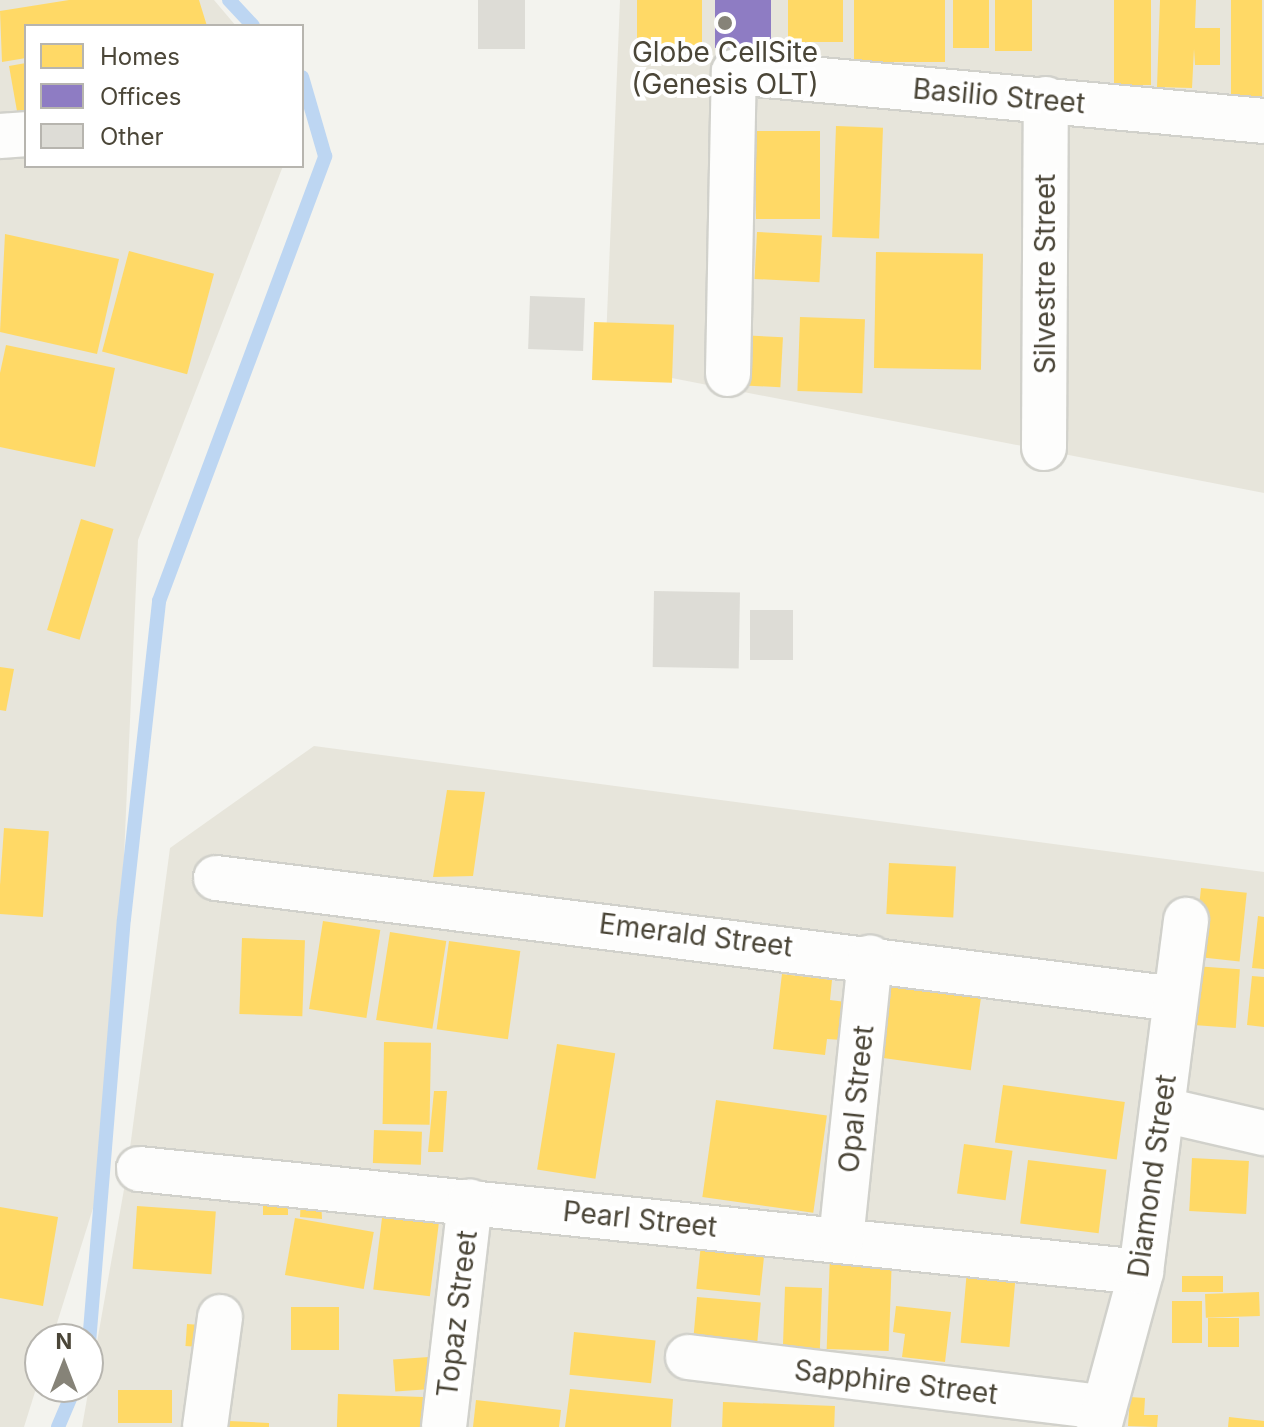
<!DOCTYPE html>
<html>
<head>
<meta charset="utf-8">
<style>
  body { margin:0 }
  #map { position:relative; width:1264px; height:1427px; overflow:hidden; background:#f3f3ee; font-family:Inter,sans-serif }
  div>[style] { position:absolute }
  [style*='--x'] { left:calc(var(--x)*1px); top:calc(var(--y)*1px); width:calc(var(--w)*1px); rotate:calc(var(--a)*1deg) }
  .residential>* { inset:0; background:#e7e5db }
  .homes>* { inset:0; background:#ffd966; transform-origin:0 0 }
  .offices>* { inset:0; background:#8e7cc3; transform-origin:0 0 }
  .stream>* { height:14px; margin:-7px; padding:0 7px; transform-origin:7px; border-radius:7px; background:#bdd6f2 }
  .building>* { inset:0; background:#dddcd6; transform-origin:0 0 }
  .roads { filter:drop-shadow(2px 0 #d1d1cb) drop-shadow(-2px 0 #d1d1cb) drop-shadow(0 2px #d1d1cb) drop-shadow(0 -2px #d1d1cb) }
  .minor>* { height:44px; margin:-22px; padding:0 22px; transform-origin:22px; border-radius:22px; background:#fdfdfc }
  .dots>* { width:22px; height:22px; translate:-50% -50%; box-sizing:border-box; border:4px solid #fff; border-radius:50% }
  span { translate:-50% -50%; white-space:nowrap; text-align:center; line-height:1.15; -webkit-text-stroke:8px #fff; paint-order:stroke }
  .poi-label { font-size:28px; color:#4b4638 }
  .street-label { font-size:28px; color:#4b4638 }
  .legend { position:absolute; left:24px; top:24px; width:280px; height:144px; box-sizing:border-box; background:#fff; border:2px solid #b7b5af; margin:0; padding:10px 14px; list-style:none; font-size:24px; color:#4b4638 }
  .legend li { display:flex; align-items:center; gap:16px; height:40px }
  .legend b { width:40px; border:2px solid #b7b5af }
  .north { position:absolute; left:24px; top:1323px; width:80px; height:80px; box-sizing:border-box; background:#fff; border:2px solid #b7b5af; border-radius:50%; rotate:0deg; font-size:22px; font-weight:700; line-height:32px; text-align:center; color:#4b4638 }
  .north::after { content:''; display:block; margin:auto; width:28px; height:36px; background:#868378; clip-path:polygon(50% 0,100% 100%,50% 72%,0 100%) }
</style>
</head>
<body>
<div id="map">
  <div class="residential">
    <i style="clip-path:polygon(0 0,214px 0,236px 26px,26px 26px,26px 166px,283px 166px,138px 540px,111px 1151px,52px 1339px,40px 1339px,40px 1376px,24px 1427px,0 1427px)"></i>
    <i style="clip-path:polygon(620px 0,1264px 0,1264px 493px,605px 365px)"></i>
    <i style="clip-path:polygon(314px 746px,1264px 872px,1264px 1427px,82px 1427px,126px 1178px,170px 848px)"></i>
  </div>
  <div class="homes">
    <i style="clip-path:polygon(69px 0,199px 0,207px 26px,26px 26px,26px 58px,2px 62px,0 11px)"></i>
    <i style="left:637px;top:0;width:65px;height:45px"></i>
    <i style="left:788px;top:0;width:55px;height:42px"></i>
    <i style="left:854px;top:0;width:91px;height:62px"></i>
    <i style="left:953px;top:0;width:36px;height:48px"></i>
    <i style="left:995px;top:0;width:37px;height:51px"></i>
    <i style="left:1114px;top:0;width:37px;height:85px"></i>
    <i style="clip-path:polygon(1160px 0,1196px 0,1195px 28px,1220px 28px,1220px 65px,1195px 65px,1194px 49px,1192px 88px,1157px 87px)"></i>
    <i style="left:1231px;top:0;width:31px;height:96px"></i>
    <i style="clip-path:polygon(26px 63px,26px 127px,20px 128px,9px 66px)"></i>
    <i style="left:836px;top:126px;width:47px;height:111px;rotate:2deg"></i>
    <i style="left:756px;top:131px;width:64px;height:88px"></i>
    <i style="left:757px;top:232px;width:65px;height:47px;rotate:3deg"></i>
    <i style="clip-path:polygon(5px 234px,119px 259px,97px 354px,0 332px)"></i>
    <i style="left:129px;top:251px;width:88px;height:104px;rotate:15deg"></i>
    <i style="left:876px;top:252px;width:107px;height:116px;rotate:1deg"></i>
    <i style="left:800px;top:317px;width:65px;height:74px;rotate:2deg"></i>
    <i style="left:594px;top:322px;width:80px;height:58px;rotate:2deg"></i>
    <i style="left:738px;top:335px;width:45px;height:50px;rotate:3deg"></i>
    <i style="clip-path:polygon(6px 345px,115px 368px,95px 467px,0 447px,0 373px)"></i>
    <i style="left:81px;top:519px;width:34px;height:116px;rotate:17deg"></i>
    <i style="clip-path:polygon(0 667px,14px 669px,6px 711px,0 710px)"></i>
    <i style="clip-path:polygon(447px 790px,485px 792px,473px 876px,433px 877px)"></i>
    <i style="left:4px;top:828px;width:45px;height:86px;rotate:4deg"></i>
    <i style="left:889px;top:863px;width:67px;height:51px;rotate:3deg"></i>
    <i style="left:1201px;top:888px;width:46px;height:69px;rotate:6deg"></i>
    <i style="clip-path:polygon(1258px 916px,1264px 917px,1264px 969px,1252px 968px)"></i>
    <i style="left:323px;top:921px;width:58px;height:89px;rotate:9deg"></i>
    <i style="left:390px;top:932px;width:57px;height:89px;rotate:9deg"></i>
    <i style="left:242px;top:938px;width:63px;height:76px;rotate:2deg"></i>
    <i style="left:449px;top:941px;width:72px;height:89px;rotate:8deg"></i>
    <i style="left:1194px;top:966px;width:46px;height:59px;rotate:4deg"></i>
    <i style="left:883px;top:969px;width:101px;height:88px;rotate:8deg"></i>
    <i style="clip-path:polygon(782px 974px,832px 980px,830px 1000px,846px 1002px,842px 1040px,827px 1039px,825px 1055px,773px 1049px)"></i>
    <i style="clip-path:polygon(1252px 976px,1264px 977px,1264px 1027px,1247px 1025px)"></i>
    <i style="left:384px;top:1042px;width:47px;height:82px;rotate:1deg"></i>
    <i style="left:557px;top:1044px;width:59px;height:127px;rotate:9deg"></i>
    <i style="left:1003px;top:1085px;width:123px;height:58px;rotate:8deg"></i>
    <i style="clip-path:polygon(434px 1091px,447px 1091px,443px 1152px,428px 1152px)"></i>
    <i style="left:716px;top:1100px;width:112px;height:98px;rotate:8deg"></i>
    <i style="left:374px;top:1130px;width:48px;height:33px;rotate:2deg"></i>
    <i style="left:964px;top:1144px;width:49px;height:50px;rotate:8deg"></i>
    <i style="left:1192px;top:1158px;width:57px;height:53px;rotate:3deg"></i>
    <i style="left:1028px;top:1160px;width:79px;height:64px;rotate:7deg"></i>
    <i style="left:263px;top:1197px;width:25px;height:18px"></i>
    <i style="clip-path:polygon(301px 1199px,321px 1199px,322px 1219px,300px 1217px)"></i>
    <i style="left:137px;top:1206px;width:79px;height:63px;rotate:4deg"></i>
    <i style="clip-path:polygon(0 1207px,58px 1217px,43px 1306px,0 1298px)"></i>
    <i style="left:383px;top:1210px;width:57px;height:80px;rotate:7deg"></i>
    <i style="left:295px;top:1218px;width:80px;height:58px;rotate:10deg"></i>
    <i style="left:701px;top:1244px;width:64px;height:45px;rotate:6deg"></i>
    <i style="left:830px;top:1254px;width:62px;height:95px;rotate:2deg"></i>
    <i style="left:967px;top:1270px;width:49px;height:73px;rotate:5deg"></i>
    <i style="left:1182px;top:1276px;width:41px;height:16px"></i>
    <i style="left:822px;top:1288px;width:66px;height:37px;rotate:92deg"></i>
    <i style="left:1259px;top:1292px;width:24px;height:54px;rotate:88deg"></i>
    <i style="left:697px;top:1297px;width:64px;height:44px;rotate:5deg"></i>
    <i style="left:1172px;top:1301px;width:30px;height:42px"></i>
    <i style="clip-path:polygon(896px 1306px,951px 1312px,945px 1362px,902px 1357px,905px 1334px,893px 1332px)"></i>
    <i style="left:291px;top:1307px;width:48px;height:43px"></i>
    <i style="left:1239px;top:1318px;width:29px;height:31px;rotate:90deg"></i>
    <i style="left:187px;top:1324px;width:14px;height:22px;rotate:4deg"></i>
    <i style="left:574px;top:1332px;width:82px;height:43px;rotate:6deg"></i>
    <i style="left:429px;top:1357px;width:32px;height:36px;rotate:86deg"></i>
    <i style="clip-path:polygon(570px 1389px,673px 1399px,671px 1427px,565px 1427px)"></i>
    <i style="left:118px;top:1390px;width:54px;height:33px"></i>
    <i style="left:338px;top:1394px;width:85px;height:33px;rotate:2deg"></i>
    <i style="clip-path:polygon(1130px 1397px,1145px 1398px,1144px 1415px,1158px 1415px,1157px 1427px,1128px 1426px)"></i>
    <i style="clip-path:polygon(476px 1400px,561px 1410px,559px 1427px,473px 1427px)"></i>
    <i style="left:723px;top:1402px;width:112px;height:25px;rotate:2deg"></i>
    <i style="clip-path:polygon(1229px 1417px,1264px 1421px,1264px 1427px,1228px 1427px)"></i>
    <i style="clip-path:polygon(229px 1421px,269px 1423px,269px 1427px,229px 1427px)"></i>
  </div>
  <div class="offices">
    <i style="left:715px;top:0;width:56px;height:48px"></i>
  </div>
  <div class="stream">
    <i style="--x:229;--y:0;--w:35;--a:47"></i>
    <i style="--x:88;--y:1355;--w:437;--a:-85.3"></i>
    <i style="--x:124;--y:919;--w:320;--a:-83.7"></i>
    <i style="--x:159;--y:601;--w:475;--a:-69.5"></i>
    <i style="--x:325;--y:156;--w:82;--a:-106.2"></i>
    <i style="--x:58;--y:1427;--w:43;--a:-67"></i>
  </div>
  <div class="building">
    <i style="left:478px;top:0;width:47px;height:49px"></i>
    <i style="left:530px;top:296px;width:55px;height:53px;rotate:2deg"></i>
    <i style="left:654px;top:591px;width:86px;height:76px;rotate:1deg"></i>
    <i style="left:750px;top:610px;width:43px;height:50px"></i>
  </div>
  <div class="roads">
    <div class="minor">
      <i style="--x:0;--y:136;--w:26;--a:-4"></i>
      <i style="--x:728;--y:374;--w:302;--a:-88.9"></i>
      <i style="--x:734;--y:72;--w:532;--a:5.28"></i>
      <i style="--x:1044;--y:448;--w:349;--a:-89.7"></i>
      <i style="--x:216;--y:878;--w:967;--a:7.19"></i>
      <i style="--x:1164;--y:1110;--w:103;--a:13"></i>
      <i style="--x:139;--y:1169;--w:1007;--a:5.87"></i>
      <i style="--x:841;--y:1240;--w:284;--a:-84.1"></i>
      <i style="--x:688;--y:1357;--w:419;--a:6.9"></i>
      <i style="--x:205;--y:1427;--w:111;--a:-82.2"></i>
      <i style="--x:444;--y:1427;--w:227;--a:-83.4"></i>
      <i style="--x:1099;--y:1427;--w:161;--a:-74.8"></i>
      <i style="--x:1141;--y:1272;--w:355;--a:-82.7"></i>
    </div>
  </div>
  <div class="dots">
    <i style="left:725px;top:23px;background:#868378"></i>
  </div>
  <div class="poi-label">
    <span style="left:725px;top:68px">Globe CellSite<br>(Genesis OLT)</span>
  </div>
  <div class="street-label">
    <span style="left:999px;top:96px;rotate:5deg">Basilio Street</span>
    <span style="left:1045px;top:274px;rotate:-90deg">Silvestre Street</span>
    <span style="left:696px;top:935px;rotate:7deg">Emerald Street</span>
    <span style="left:856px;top:1099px;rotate:-84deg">Opal Street</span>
    <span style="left:1152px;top:1176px;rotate:-82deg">Diamond Street</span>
    <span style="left:640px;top:1219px;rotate:6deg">Pearl Street</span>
    <span style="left:457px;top:1314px;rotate:-83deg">Topaz Street</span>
    <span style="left:896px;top:1382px;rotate:7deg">Sapphire Street</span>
  </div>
  <ul class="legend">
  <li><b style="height:22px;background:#ffd966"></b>Homes</li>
  <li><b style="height:22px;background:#8e7cc3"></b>Offices</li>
  <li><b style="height:22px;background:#dddcd6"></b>Other</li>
  </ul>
  <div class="north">N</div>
</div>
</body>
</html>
